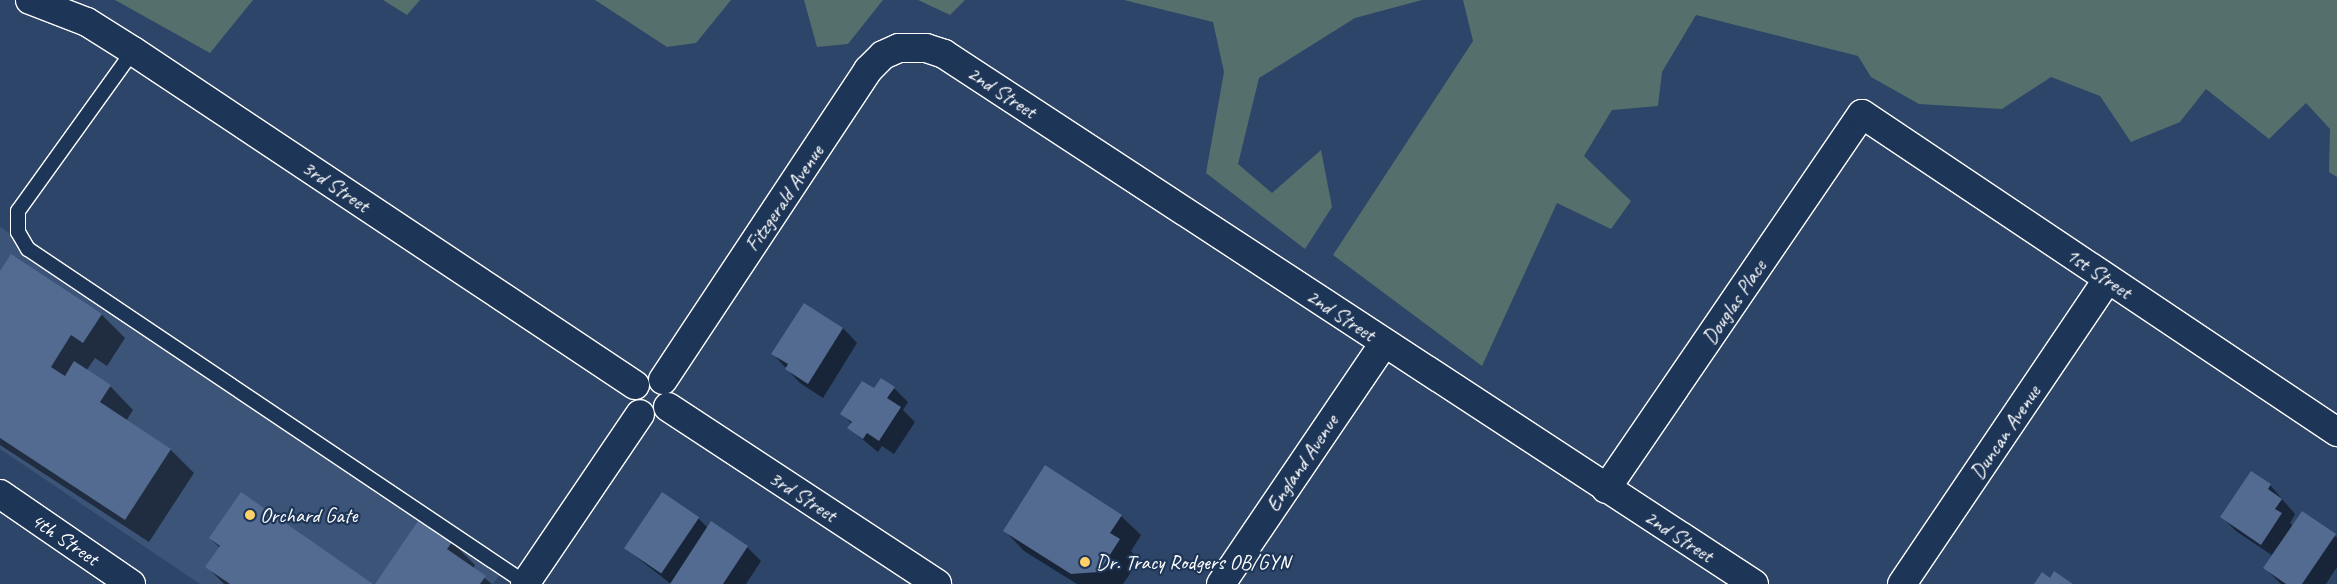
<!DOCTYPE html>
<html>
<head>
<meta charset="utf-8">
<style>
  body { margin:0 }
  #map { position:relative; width:2337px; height:584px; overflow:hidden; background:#2d4568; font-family:Caveat,sans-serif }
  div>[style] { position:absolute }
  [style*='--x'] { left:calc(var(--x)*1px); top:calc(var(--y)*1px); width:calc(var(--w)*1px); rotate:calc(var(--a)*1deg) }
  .built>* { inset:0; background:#3c5477 }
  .green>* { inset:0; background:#556f6c }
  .shadow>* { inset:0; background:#0007 }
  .building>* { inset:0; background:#536a91; transform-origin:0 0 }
  .roads { filter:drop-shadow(1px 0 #fff) drop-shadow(-1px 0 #fff) drop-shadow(0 1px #fff) drop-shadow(0 -1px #fff) }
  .lane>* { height:14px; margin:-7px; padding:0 7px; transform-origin:7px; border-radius:7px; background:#1d3557 }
  .street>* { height:28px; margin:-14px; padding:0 14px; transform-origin:14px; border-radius:14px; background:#1d3557 }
  .dots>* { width:14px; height:14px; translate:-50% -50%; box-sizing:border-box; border:2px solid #1d3557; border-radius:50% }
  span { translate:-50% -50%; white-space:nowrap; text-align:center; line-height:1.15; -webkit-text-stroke:4.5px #1d3557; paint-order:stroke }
  .street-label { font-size:21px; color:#fff }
  .poi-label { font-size:21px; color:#fff }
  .left { translate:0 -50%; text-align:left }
</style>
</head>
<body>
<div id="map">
  <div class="built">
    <i style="clip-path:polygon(0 227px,504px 569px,493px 584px,200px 584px,0 449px)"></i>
  </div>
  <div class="green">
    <i style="clip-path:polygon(115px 0,253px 0,210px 53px)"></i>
    <i style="clip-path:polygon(383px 0,420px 0,407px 15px)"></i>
    <i style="clip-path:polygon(595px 0,731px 0,696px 43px,667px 47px)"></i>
    <i style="clip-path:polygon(804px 0,883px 0,848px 44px,817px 47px)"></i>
    <i style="clip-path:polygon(918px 0,965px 0,950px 15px)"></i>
    <i style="clip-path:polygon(1124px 0,1422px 0,1355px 18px,1259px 78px,1238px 164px,1272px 193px,1321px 150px,1332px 207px,1305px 249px,1206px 173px,1224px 72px,1213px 22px)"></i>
    <i style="clip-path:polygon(1463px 0,2337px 0,2337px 177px,2329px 172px,2330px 129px,2306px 103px,2269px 139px,2206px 89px,2180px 122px,2131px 142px,2100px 96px,2051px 77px,2002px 109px,1919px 104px,1871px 77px,1858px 56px,1696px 15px,1662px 72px,1658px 106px,1612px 110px,1584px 156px,1631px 201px,1611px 229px,1557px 203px,1482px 366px,1333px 255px,1473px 41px)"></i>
  </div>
  <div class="shadow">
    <i style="clip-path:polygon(11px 256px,102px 315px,125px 338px,107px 366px,95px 358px,86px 371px,110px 386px,133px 410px,126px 421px,171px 450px,194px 473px,149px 542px,0 445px,0 273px)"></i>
    <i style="clip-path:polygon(843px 328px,857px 343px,823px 398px,800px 383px,773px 354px)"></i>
    <i style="clip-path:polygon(894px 388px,908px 402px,903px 410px,915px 422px,894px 454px,882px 446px,878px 452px,849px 428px,852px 424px,842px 414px,875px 390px)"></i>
    <i style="clip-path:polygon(2270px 485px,2295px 514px,2290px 523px,2293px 526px,2337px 537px,2337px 567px,2326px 584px,2281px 584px,2265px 568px,2273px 556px,2236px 531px,2221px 516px)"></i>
    <i style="clip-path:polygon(1121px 516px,1141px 535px,1131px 551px,1139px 560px,1123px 584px,1077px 584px,1024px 551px,1005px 531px)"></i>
    <i style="clip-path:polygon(698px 518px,708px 528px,747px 547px,761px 561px,746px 584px,671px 584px,625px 548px)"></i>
    <i style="clip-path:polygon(210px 538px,371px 584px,224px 584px,207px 567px,220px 548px)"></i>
    <i style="clip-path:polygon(452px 542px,475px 565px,473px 569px,492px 584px,376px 584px)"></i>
  </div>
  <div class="building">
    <i style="clip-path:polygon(11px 254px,102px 314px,83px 343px,71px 335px,51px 367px,65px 376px,74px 361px,111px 385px,100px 402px,171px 449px,125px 520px,0 438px,0 271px)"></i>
    <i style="clip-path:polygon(804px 303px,843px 328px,808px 384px,785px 369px,788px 364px,771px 354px)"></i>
    <i style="clip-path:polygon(881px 378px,895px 387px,887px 398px,901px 407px,879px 441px,867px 433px,863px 439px,847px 428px,852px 422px,840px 414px,862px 381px,874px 388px)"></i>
    <i style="clip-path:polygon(1045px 465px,1122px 515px,1110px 533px,1120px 539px,1099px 572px,1071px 574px,1003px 531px)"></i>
    <i style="clip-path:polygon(2251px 471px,2271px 484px,2268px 489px,2282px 499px,2275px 509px,2282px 513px,2261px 545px,2220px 517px)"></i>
    <i style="clip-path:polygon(241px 492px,373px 584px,230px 584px,205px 567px,220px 546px,209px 538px)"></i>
    <i style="left:662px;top:492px;width:45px;height:68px;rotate:34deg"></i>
    <i style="clip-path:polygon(2302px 511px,2336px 534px,2302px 584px,2286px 584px,2263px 568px)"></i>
    <i style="clip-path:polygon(420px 518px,453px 541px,447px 549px,486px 576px,480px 584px,375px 584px)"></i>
    <i style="clip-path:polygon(711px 521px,748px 546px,723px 584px,670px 584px)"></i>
    <i style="clip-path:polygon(2054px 571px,2073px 584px,2034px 584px,2042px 572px,2050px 578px)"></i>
  </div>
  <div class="roads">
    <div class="lane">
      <i style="--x:133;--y:51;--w:197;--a:125.7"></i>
      <i style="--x:18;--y:211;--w:21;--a:90"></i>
      <i style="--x:18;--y:232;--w:20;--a:60"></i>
      <i style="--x:28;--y:249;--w:601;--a:33.88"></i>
    </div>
    <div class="street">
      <i style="--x:30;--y:0;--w:61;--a:21.1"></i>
      <i style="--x:87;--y:22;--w:54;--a:32.2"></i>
      <i style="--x:133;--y:51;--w:603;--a:33.64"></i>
      <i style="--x:663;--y:380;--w:372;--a:-56.5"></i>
      <i style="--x:868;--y:70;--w:21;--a:-45"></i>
      <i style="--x:883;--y:55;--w:17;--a:-24"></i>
      <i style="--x:899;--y:48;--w:27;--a:0"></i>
      <i style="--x:926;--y:48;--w:19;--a:18"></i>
      <i style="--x:944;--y:54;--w:968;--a:33.2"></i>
      <i style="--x:668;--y:407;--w:322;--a:33.3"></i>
      <i style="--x:1606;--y:489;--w:454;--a:-55.7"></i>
      <i style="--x:1862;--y:114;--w:572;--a:33.8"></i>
      <i style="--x:0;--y:494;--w:159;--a:34.5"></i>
      <i style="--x:525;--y:584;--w:205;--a:-55.9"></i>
      <i style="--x:1221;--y:584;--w:291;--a:-55.9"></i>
      <i style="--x:1902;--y:584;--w:368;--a:-56"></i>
    </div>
  </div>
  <div class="dots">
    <i style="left:250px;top:515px;background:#ffd166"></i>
    <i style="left:1085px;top:562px;background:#ffd166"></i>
  </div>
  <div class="street-label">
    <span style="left:1002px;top:92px;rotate:33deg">2nd Street</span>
    <span style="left:336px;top:186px;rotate:34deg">3rd Street</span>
    <span style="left:784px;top:198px;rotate:-56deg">Fitzgerald Avenue</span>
    <span style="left:2099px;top:273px;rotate:34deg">1st Street</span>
    <span style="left:1734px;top:302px;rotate:-56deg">Douglas Place</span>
    <span style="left:1341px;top:315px;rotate:33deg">2nd Street</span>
    <span style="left:2005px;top:432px;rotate:-56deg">Duncan Avenue</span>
    <span style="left:1302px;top:463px;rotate:-56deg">England Avenue</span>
    <span style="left:803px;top:496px;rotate:33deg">3rd Street</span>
    <span style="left:1679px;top:536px;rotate:33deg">2nd Street</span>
    <span style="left:65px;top:539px;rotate:34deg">4th Street</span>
  </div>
  <div class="poi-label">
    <span class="left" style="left:260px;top:515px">Orchard Gate</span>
    <span class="left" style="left:1096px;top:562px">Dr. Tracy Rodgers OB/GYN</span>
  </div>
</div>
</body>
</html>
